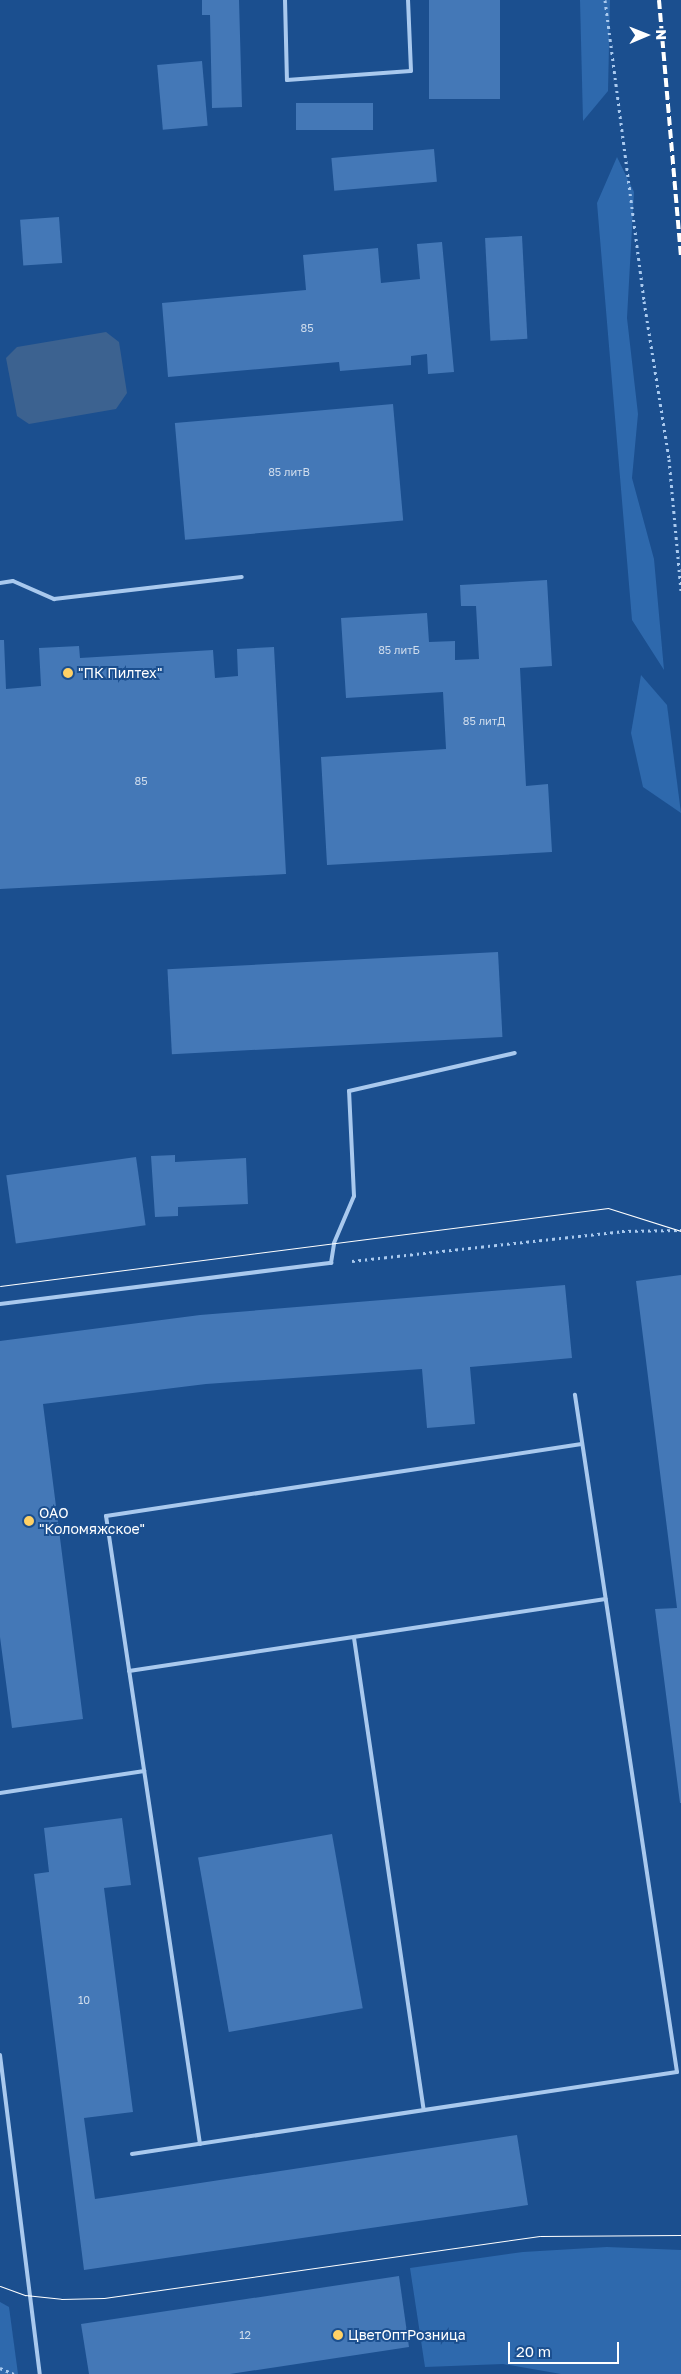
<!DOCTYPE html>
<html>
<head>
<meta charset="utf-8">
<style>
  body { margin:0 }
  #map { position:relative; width:681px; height:2374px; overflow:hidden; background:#1b4f8f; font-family:"Golos Text",sans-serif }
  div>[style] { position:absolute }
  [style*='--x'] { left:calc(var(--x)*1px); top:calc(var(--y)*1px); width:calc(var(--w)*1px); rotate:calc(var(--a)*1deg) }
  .green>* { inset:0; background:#2e69ad }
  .water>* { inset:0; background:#3c6290 }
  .building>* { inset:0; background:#4478b7; transform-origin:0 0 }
  .path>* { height:3px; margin-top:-1.5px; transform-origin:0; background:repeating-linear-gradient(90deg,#a9c9ee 0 2.5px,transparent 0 6.5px) }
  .service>* { height:4px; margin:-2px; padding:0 2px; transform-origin:2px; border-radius:2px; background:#a9c9ee }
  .tram>* { height:1px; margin:-0.5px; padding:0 0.5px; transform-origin:0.5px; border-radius:0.5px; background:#fff }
  .rail>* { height:4px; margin-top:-2px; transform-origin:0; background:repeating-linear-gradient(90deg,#fff 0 9px,transparent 0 13px) }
  .dots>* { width:14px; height:14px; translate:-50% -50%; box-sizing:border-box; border:2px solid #1b4f8f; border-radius:50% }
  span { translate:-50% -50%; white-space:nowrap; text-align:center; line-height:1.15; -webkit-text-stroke:4px #1b4f8f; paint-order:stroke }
  .number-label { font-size:11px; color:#d0dded }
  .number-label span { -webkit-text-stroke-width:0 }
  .poi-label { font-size:14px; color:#fff }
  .left { translate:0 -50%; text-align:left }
  .north { position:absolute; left:621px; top:10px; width:50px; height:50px; -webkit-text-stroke:4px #1b4f8f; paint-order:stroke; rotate:89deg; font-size:14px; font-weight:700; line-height:20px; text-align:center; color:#fff }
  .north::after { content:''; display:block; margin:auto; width:18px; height:22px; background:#fff; clip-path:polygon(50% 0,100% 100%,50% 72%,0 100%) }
  .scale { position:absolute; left:508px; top:2342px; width:111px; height:22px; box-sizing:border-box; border:2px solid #fff; border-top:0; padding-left:6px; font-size:15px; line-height:18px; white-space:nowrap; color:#fff; -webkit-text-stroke:4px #1b4f8f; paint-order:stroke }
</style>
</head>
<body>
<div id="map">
  <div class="green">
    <i style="clip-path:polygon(580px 0,610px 0,608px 91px,583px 121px)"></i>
    <i style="clip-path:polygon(617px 157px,634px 192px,627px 318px,638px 414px,632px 478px,654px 559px,664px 670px,632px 620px,597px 203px)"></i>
    <i style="clip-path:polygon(641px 675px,667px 705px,681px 813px,643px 787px,631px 733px)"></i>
    <i style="clip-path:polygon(607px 2247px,681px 2250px,681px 2374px,561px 2374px,503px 2364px,425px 2367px,410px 2268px,523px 2252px)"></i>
    <i style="clip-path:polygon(0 2302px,9px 2307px,18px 2374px,0 2374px)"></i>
  </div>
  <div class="water">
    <i style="clip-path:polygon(106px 332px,119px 342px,127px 393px,116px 409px,29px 424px,17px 416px,6px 358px,17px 347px)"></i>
  </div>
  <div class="building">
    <i style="clip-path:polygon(202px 0,239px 0,242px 107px,212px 108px,210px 15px,202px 15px)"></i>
    <i style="left:429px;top:0;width:71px;height:99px"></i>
    <i style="left:202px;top:61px;width:65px;height:45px;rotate:85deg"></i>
    <i style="left:373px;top:103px;width:27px;height:77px;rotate:90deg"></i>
    <i style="left:434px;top:149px;width:33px;height:103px;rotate:85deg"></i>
    <i style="left:59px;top:217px;width:46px;height:39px;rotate:86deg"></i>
    <i style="left:522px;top:236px;width:103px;height:37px;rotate:87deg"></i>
    <i style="clip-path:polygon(442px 242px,454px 372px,428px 374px,427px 354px,411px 356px,411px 365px,340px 371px,339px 362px,168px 377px,162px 303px,306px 290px,303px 255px,378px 248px,381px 283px,420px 279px,417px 244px)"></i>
    <i style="left:393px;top:404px;width:117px;height:219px;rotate:85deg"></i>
    <i style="clip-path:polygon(547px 580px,552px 666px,520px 668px,526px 786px,548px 784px,552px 852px,327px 865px,321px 757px,446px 749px,443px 692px,346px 698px,341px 618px,427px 613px,429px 642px,455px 641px,455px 660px,479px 659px,476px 606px,461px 606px,460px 585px)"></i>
    <i style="clip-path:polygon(0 640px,4px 640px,6px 689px,41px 686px,39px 648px,79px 646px,80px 658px,213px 650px,215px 678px,238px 676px,237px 649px,274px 647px,286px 874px,0 889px)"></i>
    <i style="left:498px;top:952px;width:85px;height:331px;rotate:87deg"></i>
    <i style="clip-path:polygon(175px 1155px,175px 1162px,246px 1158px,248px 1204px,178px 1207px,178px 1216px,155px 1217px,151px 1156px)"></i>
    <i style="left:136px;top:1157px;width:69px;height:131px;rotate:82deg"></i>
    <i style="clip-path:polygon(681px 1275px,681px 1803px,680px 1803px,655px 1609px,677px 1608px,636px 1281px)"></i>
    <i style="clip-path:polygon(565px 1285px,572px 1358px,470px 1367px,475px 1424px,427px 1428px,422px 1369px,206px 1384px,43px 1404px,83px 1719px,12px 1728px,0 1637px,0 1341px,200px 1315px)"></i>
    <i style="clip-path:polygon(122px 1818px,131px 1885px,104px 1888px,133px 2112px,84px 2118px,95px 2199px,517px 2135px,528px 2205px,84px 2270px,34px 1874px,49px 1872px,44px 1828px)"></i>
    <i style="left:332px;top:1834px;width:177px;height:136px;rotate:80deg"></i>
    <i style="clip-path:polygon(399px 2276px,409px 2347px,230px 2374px,89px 2374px,81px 2324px)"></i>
  </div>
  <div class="path">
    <i style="--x:605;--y:0;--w:304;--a:82.6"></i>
    <i style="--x:644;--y:301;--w:160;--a:81"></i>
    <i style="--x:669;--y:459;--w:132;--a:84.8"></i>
    <i style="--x:352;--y:1261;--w:272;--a:-6.3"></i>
    <i style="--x:622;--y:1231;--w:59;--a:-1"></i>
    <i style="--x:0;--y:2368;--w:15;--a:23"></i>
  </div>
  <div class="service">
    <i style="--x:285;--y:0;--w:80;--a:88.6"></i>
    <i style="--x:287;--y:80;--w:124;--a:-4.2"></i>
    <i style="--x:411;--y:71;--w:71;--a:-92.4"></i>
    <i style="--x:0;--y:583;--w:13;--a:-9"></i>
    <i style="--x:13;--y:581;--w:45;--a:23.7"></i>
    <i style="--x:54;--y:599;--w:189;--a:-6.7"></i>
    <i style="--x:0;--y:1304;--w:334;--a:-7.1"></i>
    <i style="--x:331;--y:1263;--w:20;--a:-81"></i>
    <i style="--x:334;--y:1243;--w:51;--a:-66.9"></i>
    <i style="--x:354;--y:1196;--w:105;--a:-92.7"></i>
    <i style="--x:349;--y:1091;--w:170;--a:-12.9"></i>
    <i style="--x:354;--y:1638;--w:477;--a:81.6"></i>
    <i style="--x:129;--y:1671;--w:482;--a:-8.6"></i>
    <i style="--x:0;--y:1793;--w:146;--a:-8.7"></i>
    <i style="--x:0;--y:2055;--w:321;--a:82.9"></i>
    <i style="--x:200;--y:2144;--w:635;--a:-98.51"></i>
    <i style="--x:106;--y:1516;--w:481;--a:-8.6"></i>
    <i style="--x:132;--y:2154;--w:551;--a:-8.56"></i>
    <i style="--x:677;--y:2072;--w:685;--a:-98.57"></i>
  </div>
  <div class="tram">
    <i style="--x:0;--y:1286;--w:613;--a:-7.31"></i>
    <i style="--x:608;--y:1208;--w:77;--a:17.5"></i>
    <i style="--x:0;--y:2286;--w:27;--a:20"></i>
    <i style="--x:25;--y:2295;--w:36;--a:6"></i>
    <i style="--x:61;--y:2299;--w:43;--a:-1.3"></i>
    <i style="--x:104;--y:2298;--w:440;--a:-8.1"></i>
    <i style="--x:540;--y:2236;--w:141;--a:-0.4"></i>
  </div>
  <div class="rail">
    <i style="--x:659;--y:0;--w:259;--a:85.1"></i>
  </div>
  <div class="dots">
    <i style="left:68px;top:673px;background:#ffd166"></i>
    <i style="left:29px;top:1521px;background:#ffd166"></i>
    <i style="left:338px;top:2335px;background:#ffd166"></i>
  </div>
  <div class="number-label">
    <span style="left:307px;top:328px">85</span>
    <span style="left:289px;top:472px">85 литВ</span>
    <span style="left:399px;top:650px">85 литБ</span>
    <span style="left:484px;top:721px">85 литД</span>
    <span style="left:141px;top:781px">85</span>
    <span style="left:84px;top:2000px">10</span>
    <span style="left:245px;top:2335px">12</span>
  </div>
  <div class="poi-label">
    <span class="left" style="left:78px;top:673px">"ПК Пилтех"</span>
    <span class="left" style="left:39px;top:1521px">ОАО<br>"Коломяжское"</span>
    <span class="left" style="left:348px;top:2335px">ЦветОптРозница</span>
  </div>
  <div class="north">N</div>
  <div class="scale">20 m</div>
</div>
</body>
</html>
